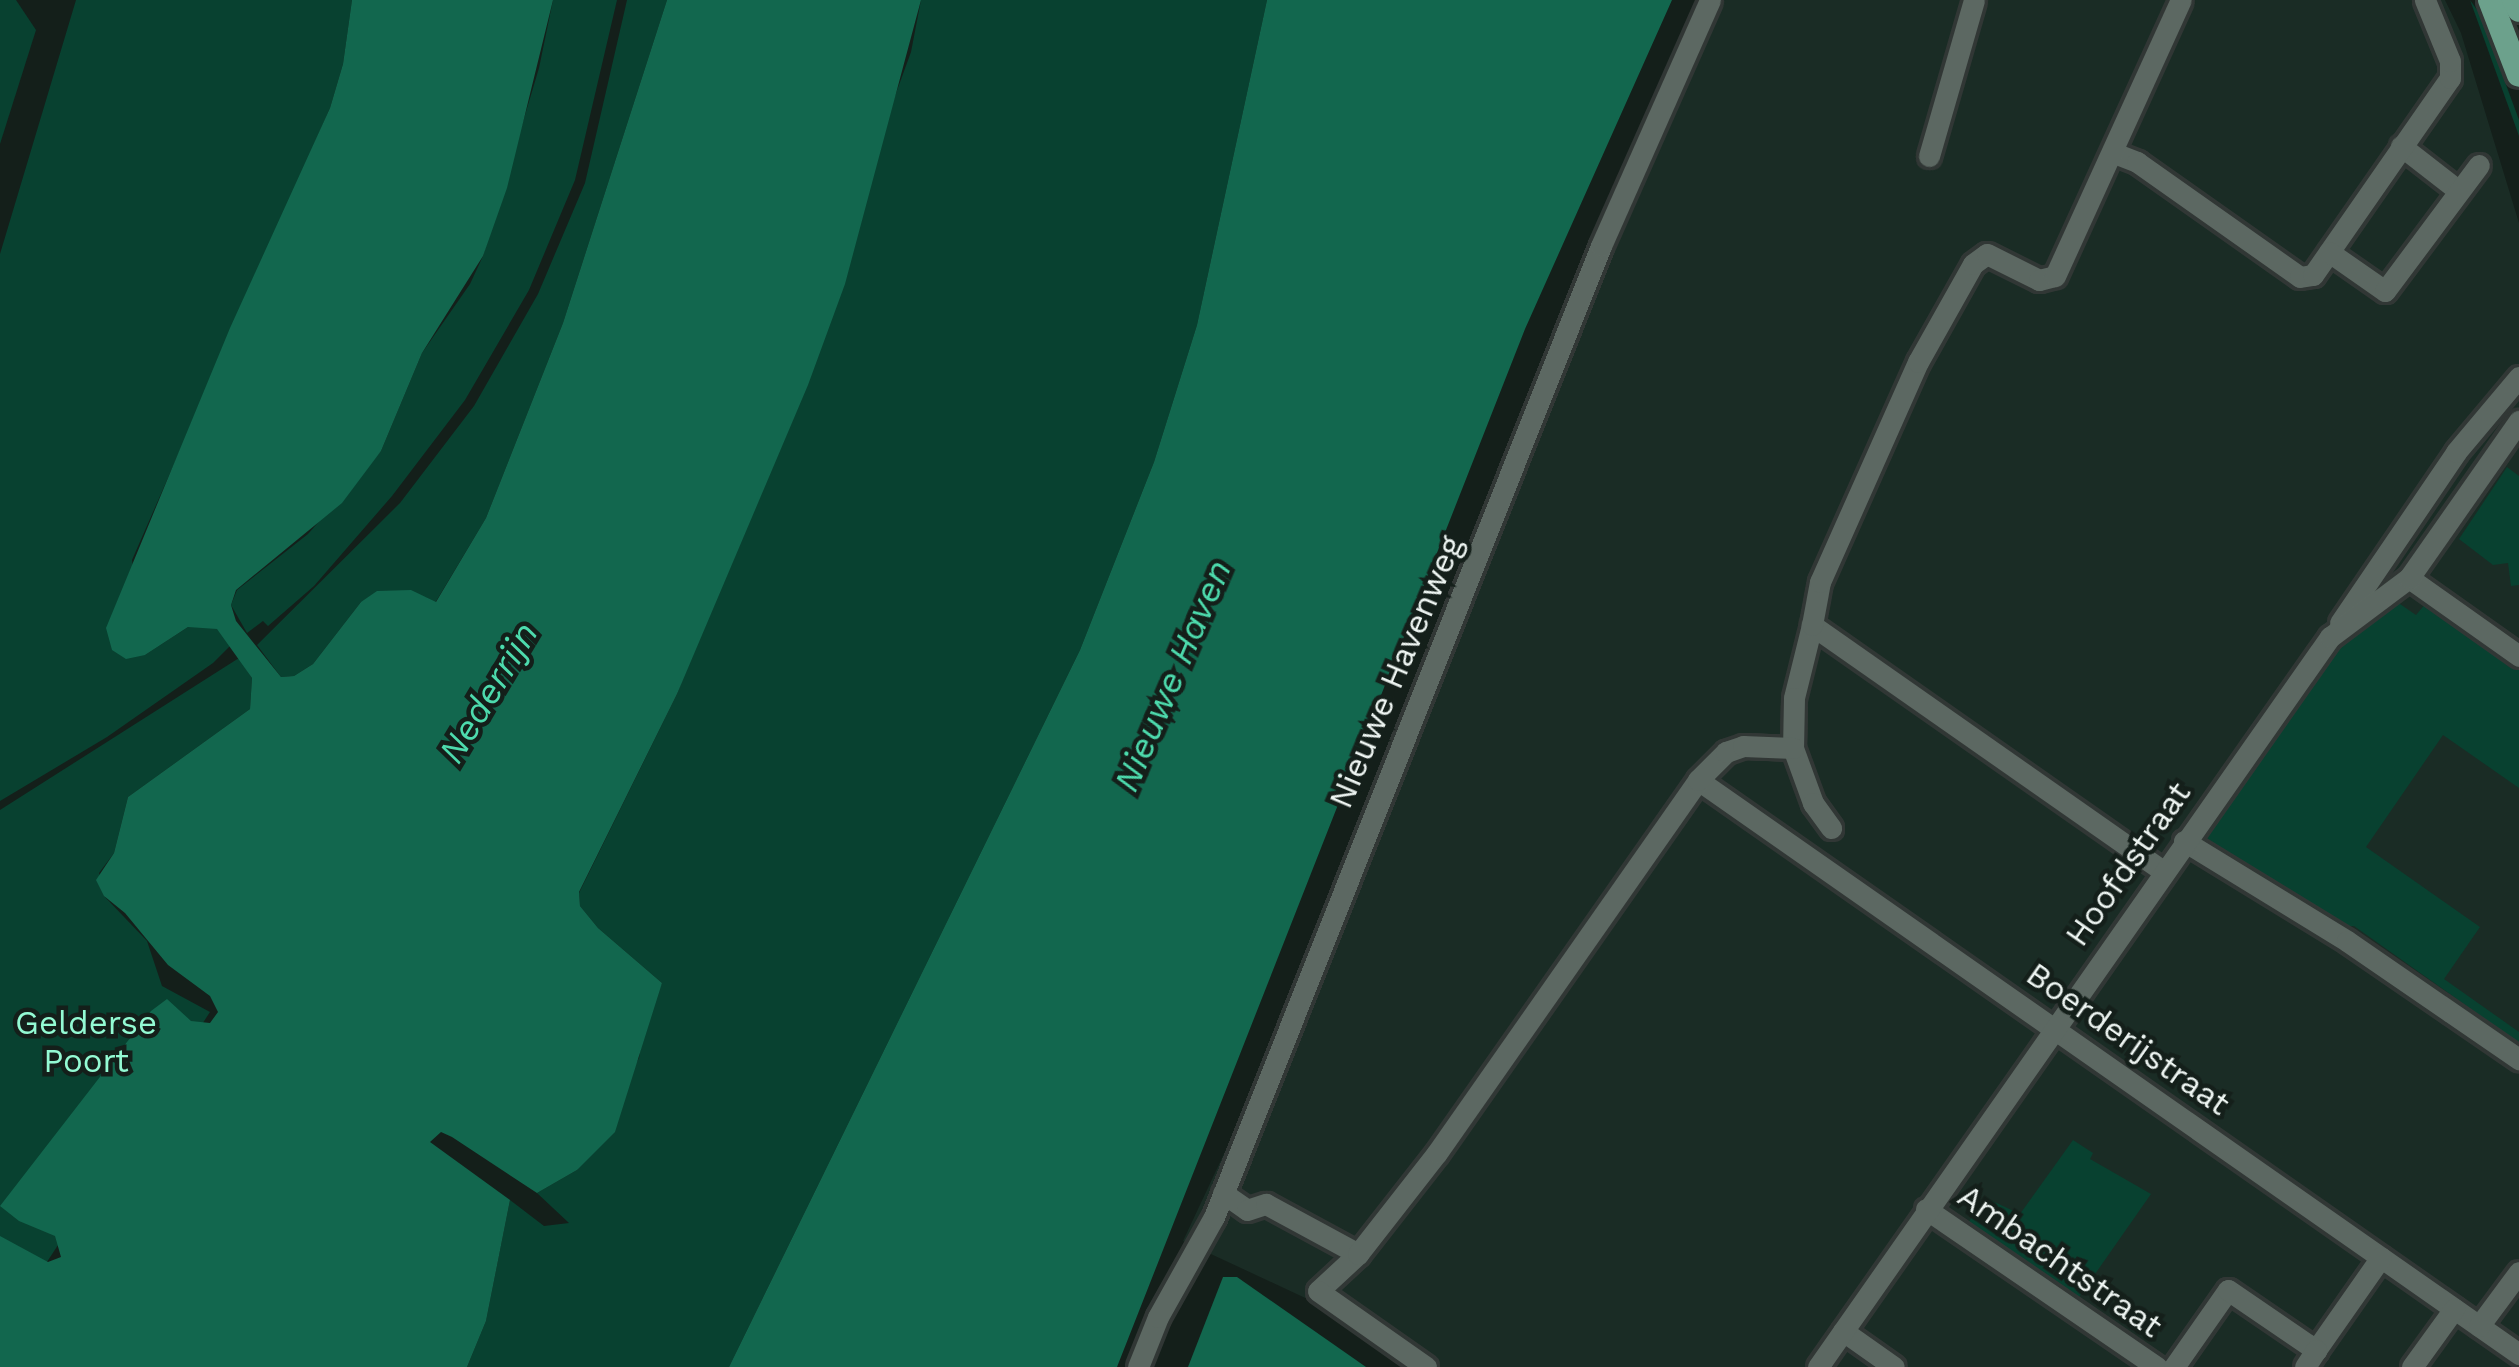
<!DOCTYPE html>
<html>
<head>
<meta charset="utf-8">
<style>
  body { margin:0 }
  #map { position:relative; width:2519px; height:1367px; overflow:hidden; background:#141f1a; font-family:"Work Sans",sans-serif }
  div>[style] { position:absolute }
  [style*='--x'] { left:calc(var(--x)*1px); top:calc(var(--y)*1px); width:calc(var(--w)*1px); rotate:calc(var(--a)*1deg) }
  .built>* { inset:0; background:#1a2c25 }
  .green>* { inset:0; background:#084130 }
  .water>* { inset:0; background:#12674e }
  .roads { filter:drop-shadow(3px 0 #313735) drop-shadow(-3px 0 #313735) drop-shadow(0 3px #313735) drop-shadow(0 -3px #313735) }
  .minor>* { height:21px; margin:-10.5px; padding:0 10.5px; transform-origin:10.5px; border-radius:10.5px; background:#5c6862 }
  .major>* { height:24px; margin:-12px; padding:0 12px; transform-origin:12px; border-radius:12px; background:#6ca18c }
  span { translate:-50% -50%; white-space:nowrap; text-align:center; line-height:1.15; -webkit-text-stroke:9px #141f1a; paint-order:stroke }
  .street-label { font-size:33px; color:#eef5f2 }
  .park-label { font-size:33px; color:#93fad3 }
  .water-label { font-size:36px; color:#4ddbad; font-style:italic }
</style>
</head>
<body>
<div id="map">
  <div class="built">
    <i style="clip-path:polygon(1720px 0,2445px 0,2461px 33px,2519px 223px,2519px 1367px,1410px 1367px,1316px 1303px,1183px 1241px,1245px 1109px)"></i>
  </div>
  <div class="green">
    <i style="clip-path:polygon(0 0,16px 0,36px 30px,0 144px)"></i>
    <i style="clip-path:polygon(76px 0,352px 0,343px 64px,330px 108px,132px 560px,145px 655px,188px 627px,201px 625px,218px 629px,231px 645px,213px 663px,107px 737px,0 801px,0 254px)"></i>
    <i style="clip-path:polygon(553px 0,617px 0,575px 180px,529px 290px,465px 400px,392px 496px,314px 586px,268px 626px,263px 621px,247px 633px,231px 605px,237px 590px,308px 534px,381px 451px,422px 353px,470px 284px,483px 256px,539px 68px)"></i>
    <i style="clip-path:polygon(627px 0,667px 0,563px 323px,486px 518px,435px 603px,425px 597px,361px 602px,313px 664px,294px 676px,281px 677px,257px 645px,400px 503px,474px 406px,538px 294px,585px 183px)"></i>
    <i style="clip-path:polygon(921px 0,1267px 0,1197px 325px,1154px 462px,1080px 650px,729px 1367px,467px 1367px,486px 1321px,510px 1200px,544px 1226px,569px 1223px,537px 1193px,577px 1170px,639px 1058px,646px 1019px,662px 983px,598px 928px,580px 906px,579px 893px,677px 694px,911px 52px)"></i>
    <i style="clip-path:polygon(2470px 0,2480px 14px,2519px 120px,2519px 136px)"></i>
    <i style="clip-path:polygon(2507px 467px,2519px 476px,2519px 585px,2511px 586px,2508px 563px,2493px 565px,2459px 539px)"></i>
    <i style="clip-path:polygon(2397px 602px,2416px 615px,2426px 603px,2519px 669px,2519px 788px,2443px 735px,2366px 847px,2480px 927px,2444px 979px,2519px 1032px,2519px 1043px,2354px 926px,2336px 927px,2201px 840px,2338px 644px)"></i>
    <i style="clip-path:polygon(239px 658px,252px 678px,250px 709px,128px 797px,114px 853px,99px 873px,105px 897px,147px 941px,162px 986px,210px 1012px,0 1334px,0 810px)"></i>
    <i style="clip-path:polygon(2073px 1140px,2093px 1153px,2090px 1159px,2151px 1194px,2079px 1297px,1967px 1224px,1986px 1198px,2020px 1214px)"></i>
  </div>
  <div class="water">
    <i style="clip-path:polygon(352px 0,553px 0,507px 188px,483px 256px,422px 353px,381px 451px,342px 503px,236px 590px,231px 605px,236px 621px,281px 677px,294px 676px,313px 664px,361px 602px,377px 591px,411px 590px,436px 602px,486px 518px,563px 323px,667px 0,921px 0,845px 284px,808px 385px,677px 694px,579px 892px,580px 906px,598px 928px,662px 983px,615px 1132px,577px 1170px,537px 1193px,452px 1137px,441px 1132px,430px 1142px,510px 1200px,486px 1321px,467px 1367px,0 1367px,0 1236px,48px 1262px,61px 1257px,55px 1236px,19px 1221px,0 1206px,151px 1011px,167px 999px,191px 1021px,210px 1023px,218px 1012px,210px 996px,168px 965px,125px 913px,104px 896px,96px 880px,114px 853px,128px 797px,250px 709px,252px 678px,217px 629px,188px 627px,145px 655px,126px 659px,112px 650px,106px 628px,230px 328px,330px 108px,343px 64px)"></i>
    <i style="clip-path:polygon(1267px 0,1672px 0,1525px 329px,1117px 1367px,729px 1367px,1080px 650px,1154px 462px,1197px 325px)"></i>
    <i style="clip-path:polygon(1223px 1277px,1237px 1277px,1366px 1367px,1188px 1367px)"></i>
  </div>
  <div class="roads">
    <div class="minor">
      <i style="--x:2401;--y:146;--w:73;--a:37.8"></i>
      <i style="--x:2114;--y:153;--w:25;--a:21"></i>
      <i style="--x:2137;--y:162;--w:199;--a:35.2"></i>
      <i style="--x:2300;--y:277;--w:13;--a:-9"></i>
      <i style="--x:2313;--y:275;--w:240;--a:-55.2"></i>
      <i style="--x:2450;--y:78;--w:17;--a:-90"></i>
      <i style="--x:2450;--y:61;--w:66;--a:-112.3"></i>
      <i style="--x:1929;--y:156;--w:162;--a:-73.9"></i>
      <i style="--x:2329;--y:252;--w:68;--a:34.9"></i>
      <i style="--x:2385;--y:291;--w:157;--a:-53.3"></i>
      <i style="--x:2409;--y:578;--w:135;--a:35.3"></i>
      <i style="--x:2340;--y:623;--w:207;--a:-55.8"></i>
      <i style="--x:2456;--y:452;--w:98;--a:-50"></i>
      <i style="--x:1812;--y:625;--w:75;--a:103.9"></i>
      <i style="--x:1794;--y:698;--w:50;--a:91.1"></i>
      <i style="--x:1793;--y:748;--w:59;--a:70"></i>
      <i style="--x:1813;--y:803;--w:31;--a:54"></i>
      <i style="--x:1698;--y:780;--w:1002;--a:34.96"></i>
      <i style="--x:2184;--y:841;--w:191;--a:31.5"></i>
      <i style="--x:2347;--y:941;--w:209;--a:34.5"></i>
      <i style="--x:2163;--y:871;--w:429;--a:-145"></i>
      <i style="--x:1812;--y:625;--w:44;--a:-79.5"></i>
      <i style="--x:1820;--y:582;--w:241;--a:-66"></i>
      <i style="--x:1918;--y:362;--w:112;--a:-60.7"></i>
      <i style="--x:1973;--y:264;--w:17;--a:-36"></i>
      <i style="--x:1987;--y:254;--w:58;--a:26.6"></i>
      <i style="--x:2039;--y:280;--w:16;--a:-14"></i>
      <i style="--x:2055;--y:276;--w:303;--a:-65.5"></i>
      <i style="--x:1223;--y:1193;--w:29;--a:35"></i>
      <i style="--x:1247;--y:1210;--w:20;--a:-18"></i>
      <i style="--x:1266;--y:1204;--w:105;--a:28.5"></i>
      <i style="--x:1358;--y:1254;--w:54;--a:137.2"></i>
      <i style="--x:1318;--y:1291;--w:132;--a:35.1"></i>
      <i style="--x:1926;--y:1209;--w:280;--a:34.4"></i>
      <i style="--x:1358;--y:1254;--w:128;--a:-52"></i>
      <i style="--x:1437;--y:1153;--w:455;--a:-55"></i>
      <i style="--x:1698;--y:780;--w:40;--a:-45"></i>
      <i style="--x:1726;--y:752;--w:18;--a:-19"></i>
      <i style="--x:1743;--y:746;--w:50;--a:2.3"></i>
      <i style="--x:2479;--y:1326;--w:67;--a:-53.5"></i>
      <i style="--x:1843;--y:1331;--w:62;--a:35.2"></i>
      <i style="--x:2316;--y:1350;--w:113;--a:-55"></i>
      <i style="--x:1138;--y:1367;--w:54;--a:-68.2"></i>
      <i style="--x:1158;--y:1317;--w:115;--a:-60.8"></i>
      <i style="--x:1214;--y:1217;--w:1045;--a:-68.27"></i>
      <i style="--x:1601;--y:246;--w:269;--a:-66.1"></i>
      <i style="--x:1818;--y:1367;--w:892;--a:-54.96"></i>
      <i style="--x:2330;--y:637;--w:99;--a:-36.8"></i>
      <i style="--x:2409;--y:578;--w:192;--a:-55"></i>
      <i style="--x:2174;--y:1367;--w:94;--a:-55"></i>
      <i style="--x:2228;--y:1290;--w:107;--a:34.3"></i>
      <i style="--x:2316;--y:1350;--w:20;--a:123"></i>
      <i style="--x:2412;--y:1367;--w:72;--a:-54.1"></i>
    </div>
    <div class="major">
      <i style="--x:2490;--y:0;--w:80;--a:68.9"></i>
      <i style="--x:2514;--y:0;--w:11;--a:63"></i>
    </div>
  </div>
  <div class="street-label">
    <span style="left:1396px;top:672px;rotate:-67deg">Nieuwe Havenweg</span>
    <span style="left:2128px;top:864px;rotate:-55deg">Hoofdstraat</span>
    <span style="left:2128px;top:1039px;rotate:35deg">Boerderijstraat</span>
    <span style="left:2060px;top:1261px;rotate:35deg">Ambachtstraat</span>
  </div>
  <div class="park-label">
    <span style="left:86px;top:1042px">Gelderse<br>Poort</span>
  </div>
  <div class="water-label">
    <span style="left:1173px;top:676px;rotate:-67deg">Nieuwe Haven</span>
    <span style="left:489px;top:693px;rotate:-59deg">Nederrijn</span>
  </div>
</div>
</body>
</html>
